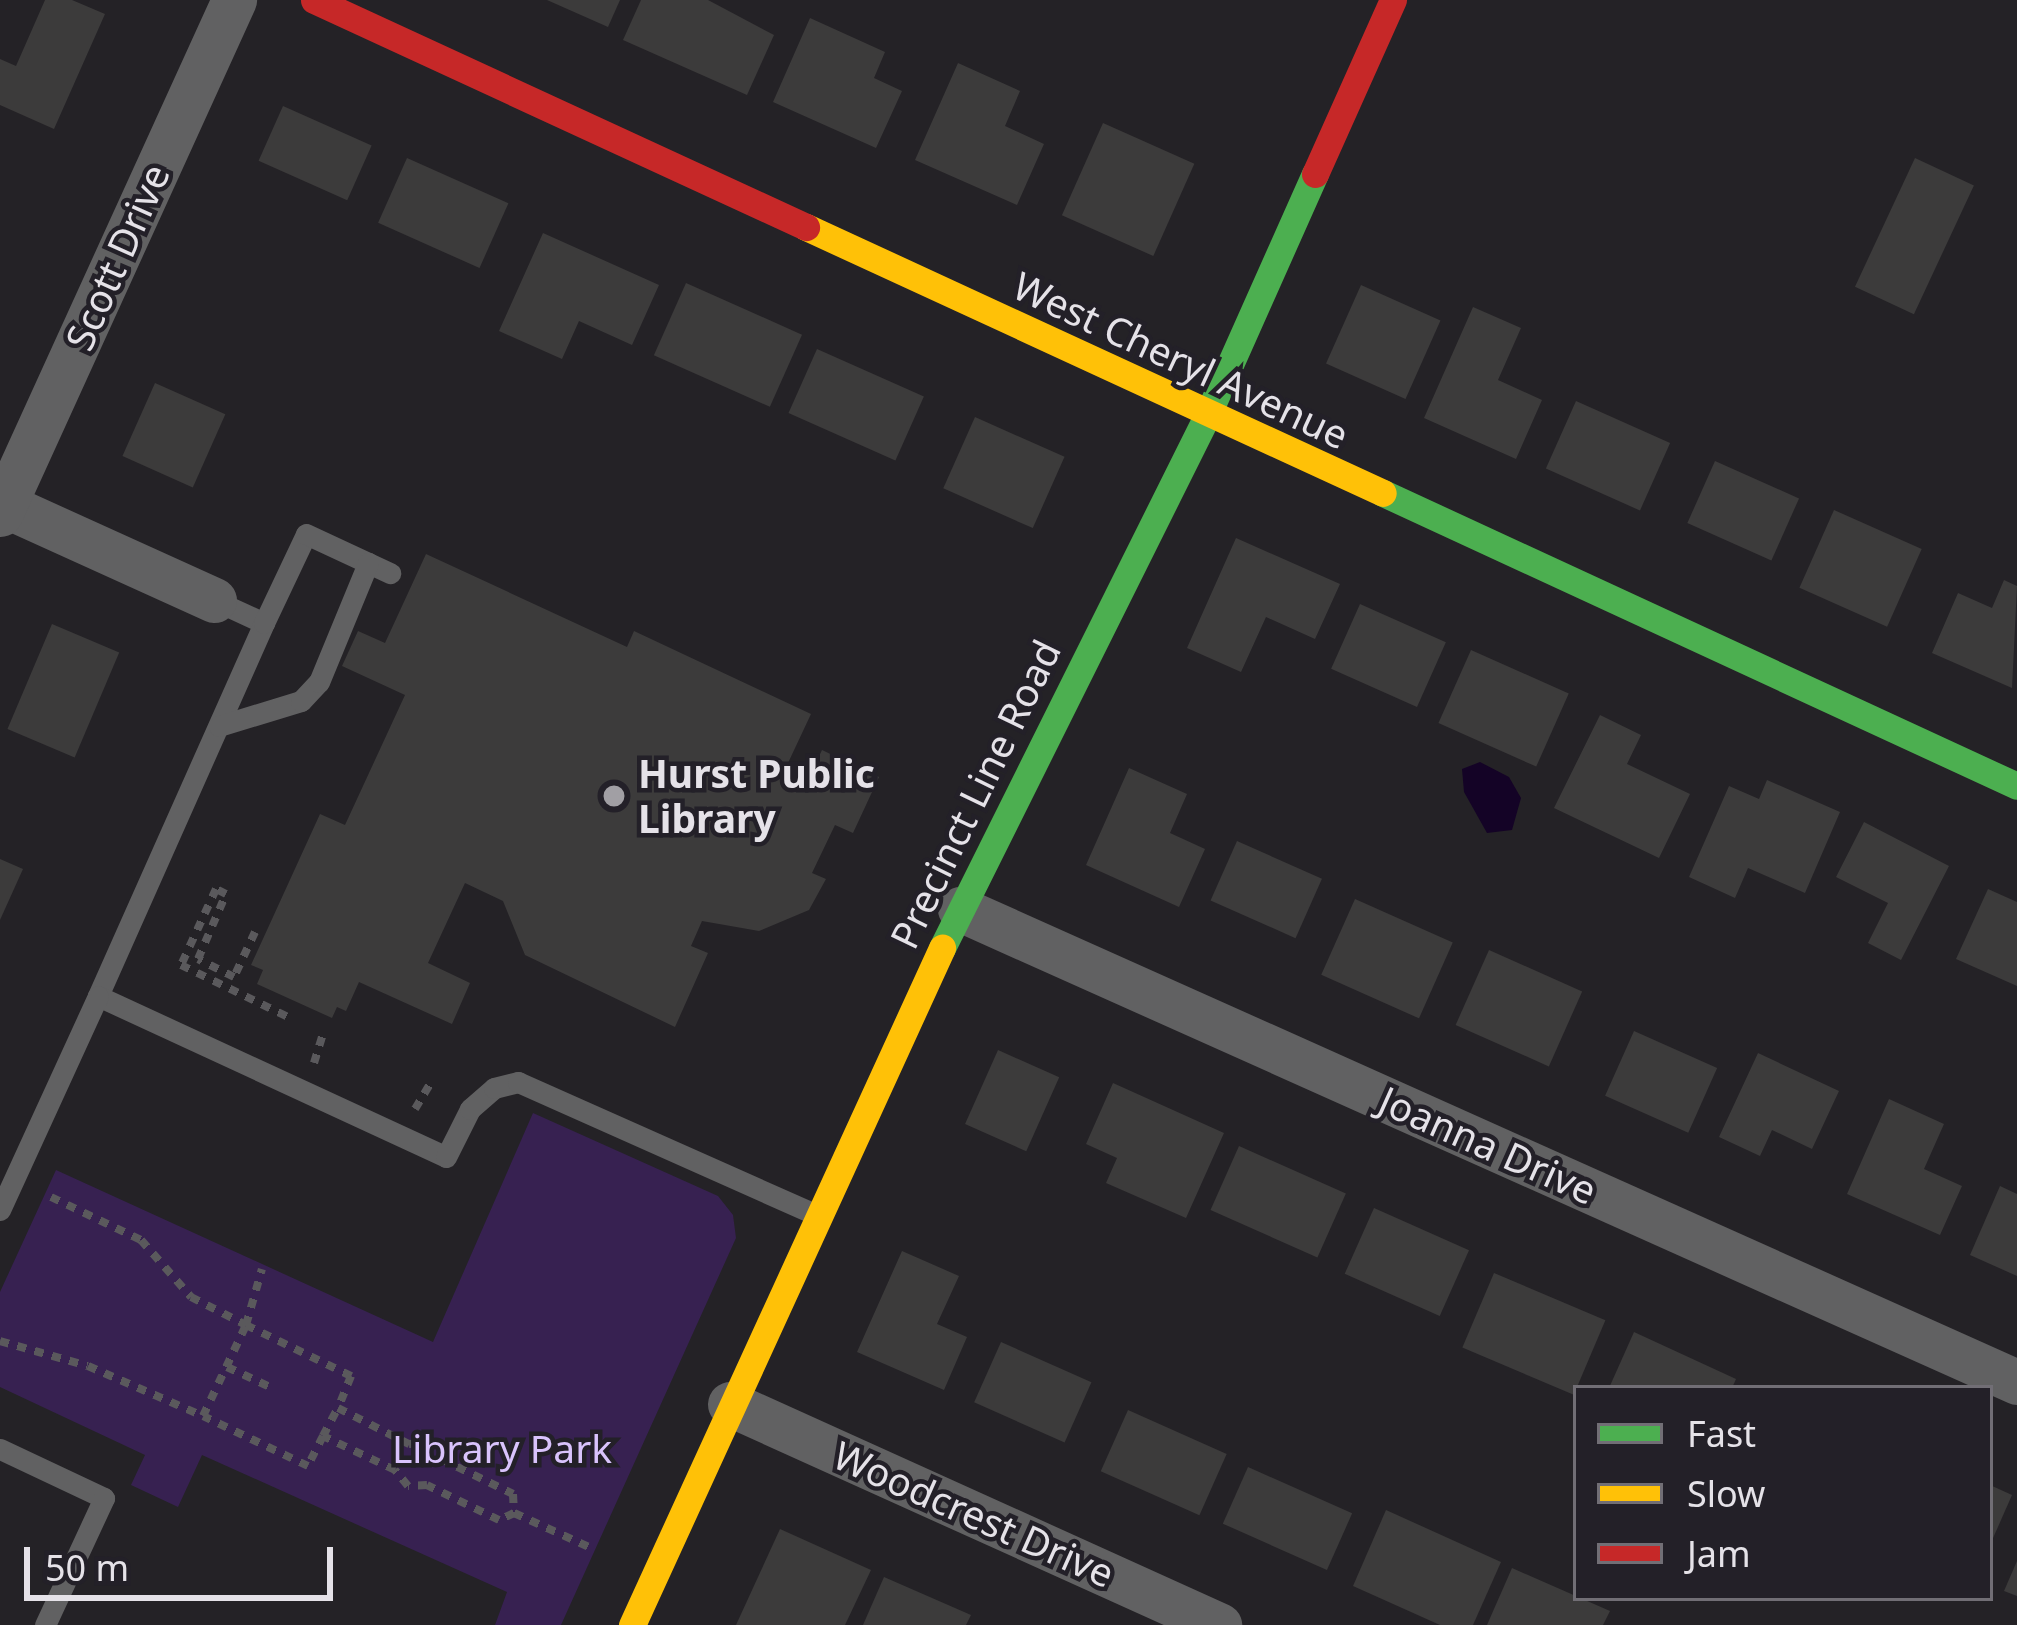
<!DOCTYPE html>
<html>
<head>
<meta charset="utf-8">
<style>
  body { margin:0 }
  #map { position:relative; width:2017px; height:1625px; overflow:hidden; background:#242226; font-family:"Noto Sans",sans-serif }
  div>[style] { position:absolute }
  [style*='--x'] { left:calc(var(--x)*1px); top:calc(var(--y)*1px); width:calc(var(--w)*1px); rotate:calc(var(--a)*1deg) }
  .green>* { inset:0; background:#372151 }
  .water>* { inset:0; background:#140326 }
  .building>* { inset:0; background:#3c3b3b; transform-origin:0 0 }
  .path>* { height:8px; margin-top:-4px; transform-origin:0; background:repeating-linear-gradient(90deg,#5a595c 0 9px,transparent 0 18px) }
  .lane>* { height:21px; margin:-10.5px; padding:0 10.5px; transform-origin:10.5px; border-radius:10.5px; background:#616162 }
  .street>* { height:45px; margin:-22.5px; padding:0 22.5px; transform-origin:22.5px; border-radius:22.5px; background:#616162 }
  .fast>* { height:27px; margin:-13.5px; padding:0 13.5px; transform-origin:13.5px; border-radius:13.5px; background:#4caf50 }
  .slow>* { height:27px; margin:-13.5px; padding:0 13.5px; transform-origin:13.5px; border-radius:13.5px; background:#ffc107 }
  .jam>* { height:27px; margin:-13.5px; padding:0 13.5px; transform-origin:13.5px; border-radius:13.5px; background:#c62828 }
  .dots>* { width:33px; height:33px; translate:-50% -50%; box-sizing:border-box; border:6px solid #232028; border-radius:50% }
  span { translate:-50% -50%; white-space:nowrap; text-align:center; line-height:1.15; -webkit-text-stroke:9px #232028; paint-order:stroke }
  .street-label { font-size:39px; color:#e5e2e8 }
  .poi-label { font-size:39px; color:#e5e2e8; font-weight:700 }
  .left { translate:0 -50%; text-align:left }
  .park-label { font-size:39px; color:#d9c3fc }
  .legend { position:absolute; left:1573px; top:1385px; width:420px; height:216px; box-sizing:border-box; background:#232028; border:3px solid #716e75; margin:0; padding:15px 21px; list-style:none; font-size:36px; color:#e5e2e8 }
  .legend li { display:flex; align-items:center; gap:24px; height:60px }
  .legend b { width:60px; border:3px solid #716e75 }
  .scale { position:absolute; left:24px; top:1547px; width:309px; height:54px; box-sizing:border-box; border:6px solid #e5e2e8; border-top:0; padding-left:15px; font-size:36px; line-height:42px; white-space:nowrap; color:#e5e2e8; -webkit-text-stroke:9px #232028; paint-order:stroke }
</style>
</head>
<body>
<div id="map">
  <div class="green">
    <i style="clip-path:polygon(533px 1113px,718px 1196px,733px 1215px,736px 1238px,561px 1625px,495px 1625px,507px 1592px,202px 1455px,178px 1507px,131px 1485px,145px 1455px,0 1387px,0 1292px,56px 1170px,433px 1342px)"></i>
  </div>
  <div class="water">
    <i style="clip-path:polygon(1480px 762px,1509px 777px,1521px 798px,1512px 830px,1487px 833px,1464px 792px,1462px 769px)"></i>
  </div>
  <div class="building">
    <i style="clip-path:polygon(45px 0,72px 0,105px 14px,54px 129px,0 105px,0 59px,16px 66px)"></i>
    <i style="clip-path:polygon(547px 0,620px 0,608px 27px)"></i>
    <i style="clip-path:polygon(641px 0,708px 0,774px 35px,747px 95px,623px 40px)"></i>
    <i style="clip-path:polygon(810px 18px,885px 52px,874px 78px,902px 91px,876px 148px,773px 102px)"></i>
    <i style="clip-path:polygon(958px 63px,1020px 91px,1005px 126px,1044px 144px,1017px 205px,915px 160px)"></i>
    <i style="left:283px;top:106px;width:97px;height:60px;rotate:24deg"></i>
    <i style="left:1103px;top:123px;width:100px;height:101px;rotate:24deg"></i>
    <i style="left:407px;top:158px;width:111px;height:71px;rotate:24deg"></i>
    <i style="left:1915px;top:158px;width:65px;height:142px;rotate:25deg"></i>
    <i style="clip-path:polygon(543px 233px,659px 285px,632px 345px,579px 321px,562px 359px,499px 331px)"></i>
    <i style="left:686px;top:283px;width:127px;height:79px;rotate:24deg"></i>
    <i style="left:1361px;top:285px;width:87px;height:86px;rotate:24deg"></i>
    <i style="clip-path:polygon(1473px 307px,1521px 328px,1498px 380px,1542px 400px,1516px 459px,1424px 418px)"></i>
    <i style="left:817px;top:349px;width:117px;height:70px;rotate:24deg"></i>
    <i style="left:155px;top:383px;width:77px;height:80px;rotate:24deg"></i>
    <i style="left:1576px;top:401px;width:103px;height:74px;rotate:24deg"></i>
    <i style="left:975px;top:417px;width:98px;height:78px;rotate:24deg"></i>
    <i style="left:1715px;top:461px;width:92px;height:68px;rotate:24deg"></i>
    <i style="left:1834px;top:510px;width:96px;height:85px;rotate:24deg"></i>
    <i style="clip-path:polygon(1236px 538px,1340px 584px,1315px 639px,1266px 617px,1241px 672px,1187px 648px)"></i>
    <i style="clip-path:polygon(426px 554px,627px 647px,634px 631px,811px 714px,788px 763px,811px 773px,822px 750px,879px 777px,853px 833px,835px 825px,812px 873px,826px 879px,809px 910px,759px 931px,702px 921px,691px 946px,708px 953px,675px 1027px,525px 955px,503px 901px,465px 883px,428px 963px,470px 983px,452px 1024px,359px 982px,346px 1011px,337px 1007px,332px 1018px,257px 984px,263px 970px,251px 965px,320px 814px,345px 825px,405px 695px,342px 666px,358px 631px,385px 643px)"></i>
    <i style="clip-path:polygon(2004px 580px,2017px 586px,2012px 688px,1932px 653px,1958px 593px,1992px 608px)"></i>
    <i style="left:1360px;top:604px;width:94px;height:71px;rotate:24deg"></i>
    <i style="left:52px;top:624px;width:73px;height:114px;rotate:23deg"></i>
    <i style="left:1471px;top:650px;width:107px;height:80px;rotate:24deg"></i>
    <i style="clip-path:polygon(1600px 715px,1641px 735px,1627px 764px,1690px 794px,1659px 858px,1554px 808px)"></i>
    <i style="clip-path:polygon(1129px 768px,1187px 794px,1170px 833px,1205px 849px,1179px 907px,1086px 865px)"></i>
    <i style="clip-path:polygon(1767px 780px,1840px 812px,1805px 893px,1748px 868px,1735px 898px,1689px 877px,1729px 786px,1759px 799px)"></i>
    <i style="clip-path:polygon(1864px 822px,1949px 866px,1901px 960px,1868px 943px,1888px 903px,1836px 877px)"></i>
    <i style="left:1237px;top:841px;width:93px;height:65px;rotate:24deg"></i>
    <i style="clip-path:polygon(0 859px,23px 869px,0 920px)"></i>
    <i style="clip-path:polygon(1988px 889px,2017px 902px,2017px 986px,1956px 959px)"></i>
    <i style="left:1355px;top:899px;width:107px;height:83px;rotate:24deg"></i>
    <i style="left:1489px;top:950px;width:102px;height:82px;rotate:24deg"></i>
    <i style="left:1634px;top:1031px;width:91px;height:71px;rotate:24deg"></i>
    <i style="left:998px;top:1050px;width:67px;height:81px;rotate:24deg"></i>
    <i style="clip-path:polygon(1758px 1053px,1839px 1091px,1812px 1149px,1772px 1130px,1760px 1156px,1719px 1137px)"></i>
    <i style="clip-path:polygon(1113px 1083px,1224px 1133px,1186px 1218px,1106px 1183px,1117px 1158px,1086px 1144px)"></i>
    <i style="clip-path:polygon(1889px 1099px,1944px 1124px,1924px 1169px,1962px 1186px,1940px 1235px,1847px 1194px)"></i>
    <i style="left:1239px;top:1146px;width:117px;height:70px;rotate:24deg"></i>
    <i style="clip-path:polygon(2000px 1186px,2017px 1194px,2017px 1276px,1970px 1255px)"></i>
    <i style="left:1374px;top:1208px;width:104px;height:72px;rotate:24deg"></i>
    <i style="clip-path:polygon(902px 1251px,959px 1276px,937px 1324px,967px 1337px,944px 1390px,857px 1352px)"></i>
    <i style="left:1494px;top:1273px;width:121px;height:81px;rotate:23deg"></i>
    <i style="clip-path:polygon(1634px 1332px,1736px 1379px,1732px 1388px,1609px 1388px)"></i>
    <i style="left:1001px;top:1342px;width:99px;height:66px;rotate:24deg"></i>
    <i style="left:1128px;top:1410px;width:108px;height:67px;rotate:24deg"></i>
    <i style="left:1248px;top:1467px;width:114px;height:62px;rotate:24deg"></i>
    <i style="clip-path:polygon(1990px 1485px,2012px 1495px,1990px 1545px)"></i>
    <i style="clip-path:polygon(1386px 1510px,1501px 1562px,1473px 1625px,1440px 1625px,1353px 1586px)"></i>
    <i style="clip-path:polygon(780px 1529px,871px 1570px,845px 1625px,736px 1625px)"></i>
    <i style="clip-path:polygon(2017px 1561px,2017px 1596px,2004px 1591px)"></i>
    <i style="clip-path:polygon(1512px 1568px,1610px 1611px,1603px 1625px,1487px 1625px)"></i>
    <i style="clip-path:polygon(884px 1577px,971px 1615px,966px 1625px,863px 1625px)"></i>
  </div>
  <div class="path">
    <i style="--x:255;--y:932;--w:50;--a:115"></i>
    <i style="--x:234;--y:977;--w:40;--a:-153.4"></i>
    <i style="--x:198;--y:959;--w:71;--a:-66.7"></i>
    <i style="--x:226;--y:894;--w:11;--a:-153"></i>
    <i style="--x:216;--y:889;--w:84;--a:114.7"></i>
    <i style="--x:181;--y:965;--w:119;--a:25.9"></i>
    <i style="--x:314;--y:1063;--w:31;--a:-73"></i>
    <i style="--x:415;--y:1109;--w:29;--a:-59"></i>
    <i style="--x:51;--y:1197;--w:100;--a:25.5"></i>
    <i style="--x:141;--y:1240;--w:76;--a:48.7"></i>
    <i style="--x:191;--y:1297;--w:62;--a:27"></i>
    <i style="--x:246;--y:1325;--w:58;--a:-74.1"></i>
    <i style="--x:0;--y:1341;--w:91;--a:15.9"></i>
    <i style="--x:88;--y:1366;--w:125;--a:23.5"></i>
    <i style="--x:227;--y:1367;--w:47;--a:24.9"></i>
    <i style="--x:323;--y:1436;--w:32;--a:-62"></i>
    <i style="--x:514;--y:1513;--w:17;--a:155"></i>
    <i style="--x:499;--y:1520;--w:80;--a:-154.1"></i>
    <i style="--x:427;--y:1485;--w:19;--a:177"></i>
    <i style="--x:408;--y:1486;--w:21;--a:-129"></i>
    <i style="--x:395;--y:1470;--w:80;--a:-154.7"></i>
    <i style="--x:323;--y:1436;--w:34;--a:117"></i>
    <i style="--x:308;--y:1466;--w:116;--a:-154.5"></i>
    <i style="--x:203;--y:1416;--w:101;--a:-64.7"></i>
    <i style="--x:246;--y:1325;--w:117;--a:25.9"></i>
    <i style="--x:351;--y:1376;--w:35;--a:112"></i>
    <i style="--x:338;--y:1408;--w:80;--a:26.9"></i>
    <i style="--x:409;--y:1444;--w:19;--a:-3"></i>
    <i style="--x:428;--y:1443;--w:21;--a:51"></i>
    <i style="--x:441;--y:1459;--w:80;--a:25.9"></i>
    <i style="--x:513;--y:1494;--w:19;--a:87"></i>
    <i style="--x:514;--y:1513;--w:85;--a:24.4"></i>
  </div>
  <div class="lane">
    <i style="--x:214;--y:600;--w:55;--a:24.7"></i>
    <i style="--x:264;--y:623;--w:408;--a:114"></i>
    <i style="--x:98;--y:996;--w:383;--a:24.8"></i>
    <i style="--x:446;--y:1157;--w:54;--a:-63.4"></i>
    <i style="--x:470;--y:1109;--w:32;--a:-41"></i>
    <i style="--x:494;--y:1088;--w:25;--a:-14"></i>
    <i style="--x:518;--y:1082;--w:325;--a:24"></i>
    <i style="--x:264;--y:623;--w:98;--a:-64.7"></i>
    <i style="--x:306;--y:534;--w:93;--a:24.9"></i>
    <i style="--x:219;--y:726;--w:86;--a:-17"></i>
    <i style="--x:301;--y:701;--w:26;--a:-47"></i>
    <i style="--x:319;--y:682;--w:129;--a:-67.6"></i>
    <i style="--x:0;--y:1210;--w:235;--a:-65.4"></i>
    <i style="--x:0;--y:1449;--w:115;--a:25.2"></i>
    <i style="--x:104;--y:1498;--w:140;--a:114.9"></i>
  </div>
  <div class="street">
    <i style="--x:0;--y:503;--w:235;--a:24.4"></i>
    <i style="--x:0;--y:514;--w:565;--a:-65.52"></i>
    <i style="--x:960;--y:909;--w:1158;--a:24.11"></i>
    <i style="--x:730;--y:1404;--w:537;--a:24.32"></i>
  </div>
  <div class="fast">
    <i style="--x:1383;--y:493;--w:698;--a:24.8"></i>
    <i style="--x:942;--y:948;--w:597;--a:-63.52"></i>
    <i style="--x:1208;--y:414;--w:263;--a:-66"></i>
  </div>
  <div class="slow">
    <i style="--x:806;--y:227;--w:635;--a:24.75"></i>
    <i style="--x:632;--y:1625;--w:745;--a:-65.4"></i>
  </div>
  <div class="jam">
    <i style="--x:314;--y:0;--w:542;--a:24.77"></i>
    <i style="--x:1315;--y:174;--w:191;--a:-65.9"></i>
  </div>
  <div class="dots">
    <i style="left:614px;top:796px;background:#a19fa4"></i>
  </div>
  <div class="street-label">
    <span style="left:117px;top:257px;rotate:-66deg">Scott Drive</span>
    <span style="left:1181px;top:360px;rotate:25deg">West Cheryl Avenue</span>
    <span style="left:975px;top:794px;rotate:-64deg">Precinct Line Road</span>
    <span style="left:1488px;top:1145px;rotate:24deg">Joanna Drive</span>
    <span style="left:974px;top:1514px;rotate:24deg">Woodcrest Drive</span>
  </div>
  <div class="poi-label">
    <span class="left" style="left:638px;top:796px">Hurst Public<br>Library</span>
  </div>
  <div class="park-label">
    <span style="left:502px;top:1448px">Library Park</span>
  </div>
  <ul class="legend">
  <li><b style="height:15px;background:#4caf50"></b>Fast</li>
  <li><b style="height:15px;background:#ffc107"></b>Slow</li>
  <li><b style="height:15px;background:#c62828"></b>Jam</li>
  </ul>
  <div class="scale">50 m</div>
</div>
</body>
</html>
